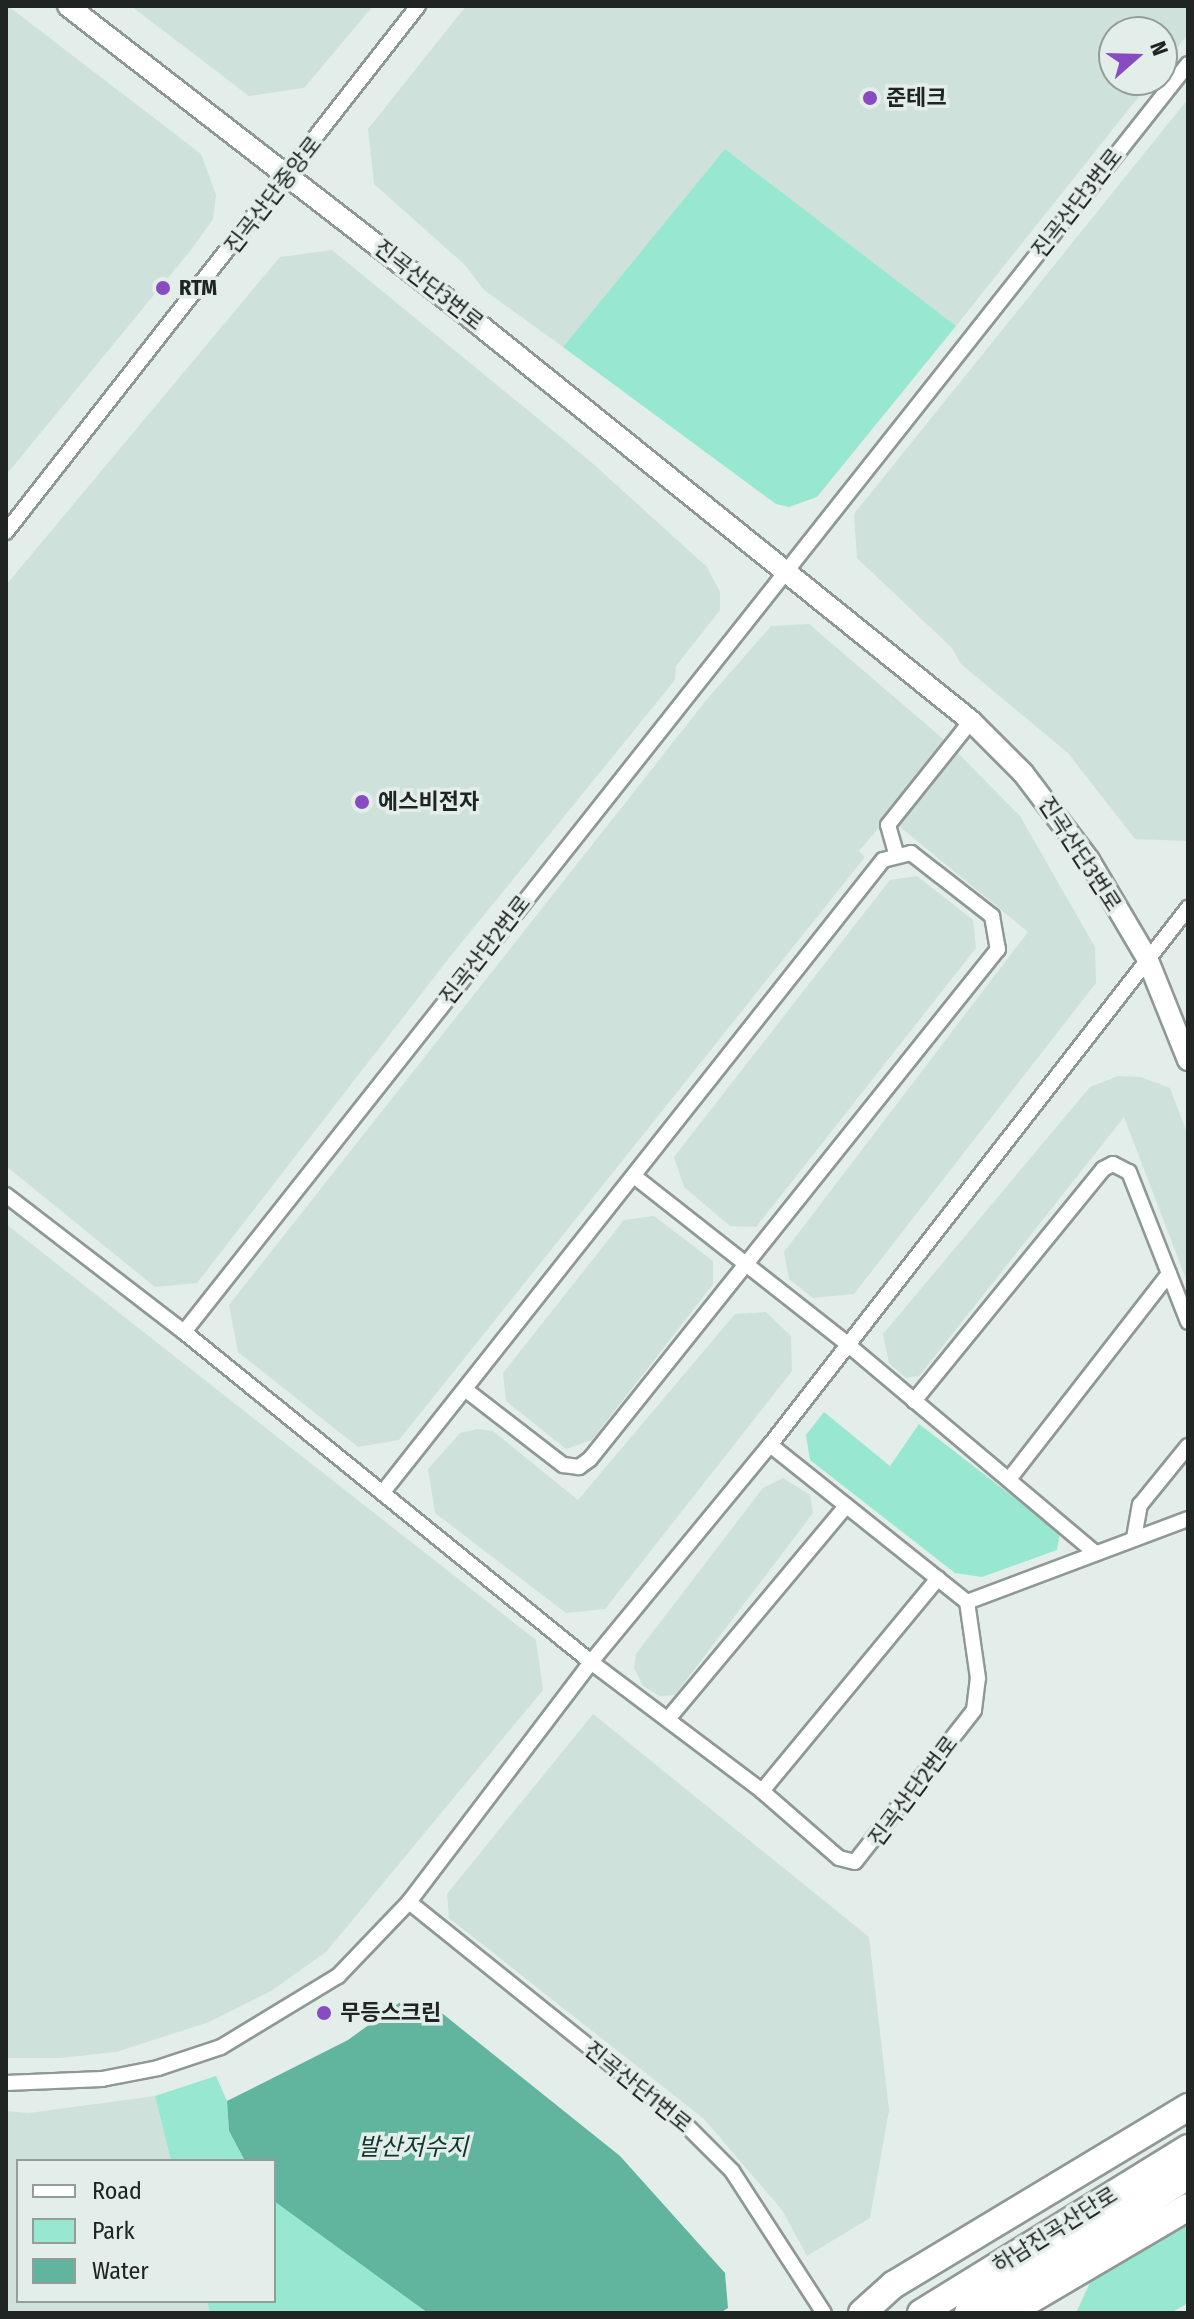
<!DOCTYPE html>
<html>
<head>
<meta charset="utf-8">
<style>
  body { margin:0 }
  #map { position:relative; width:1194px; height:2319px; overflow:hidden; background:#e3ede9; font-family:"Fira Sans Condensed","Noto Sans KR",sans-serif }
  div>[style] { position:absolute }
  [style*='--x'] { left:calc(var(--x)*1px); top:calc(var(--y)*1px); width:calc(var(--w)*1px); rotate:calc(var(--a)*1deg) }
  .built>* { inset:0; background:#cfe1db }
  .green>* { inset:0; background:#98e8d1 }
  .water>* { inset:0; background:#61b59f }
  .roads { filter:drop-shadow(2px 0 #909895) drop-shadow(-2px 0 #909895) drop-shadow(0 2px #909895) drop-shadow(0 -2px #909895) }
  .street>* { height:14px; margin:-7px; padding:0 7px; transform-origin:7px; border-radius:7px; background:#fff }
  .secondary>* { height:20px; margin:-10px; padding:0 10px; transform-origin:10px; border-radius:10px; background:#fff }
  .highway>* { height:26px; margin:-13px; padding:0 13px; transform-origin:13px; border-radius:13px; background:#fff }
  .dots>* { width:22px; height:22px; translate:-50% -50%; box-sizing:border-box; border:4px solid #e3ede9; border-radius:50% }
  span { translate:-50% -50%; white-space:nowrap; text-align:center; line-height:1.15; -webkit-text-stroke:7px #e3ede9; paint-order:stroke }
  .poi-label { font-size:22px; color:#202423; font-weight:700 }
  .left { translate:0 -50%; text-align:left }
  .street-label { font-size:22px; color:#202423 }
  .water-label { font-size:24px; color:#0d352c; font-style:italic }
  .frame { position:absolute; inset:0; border:8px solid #202423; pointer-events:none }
  .legend { position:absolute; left:16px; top:2159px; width:260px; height:144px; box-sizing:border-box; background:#e3ede9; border:2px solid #959d9a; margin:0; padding:10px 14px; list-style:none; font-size:24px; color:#202423 }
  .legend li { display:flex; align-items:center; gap:16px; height:40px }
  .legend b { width:40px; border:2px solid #959d9a }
  .north { position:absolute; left:1098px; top:16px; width:80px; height:80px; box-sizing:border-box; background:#e3ede9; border:2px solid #959d9a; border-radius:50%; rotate:70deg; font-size:22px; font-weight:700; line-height:32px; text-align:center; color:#202423 }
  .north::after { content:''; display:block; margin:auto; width:28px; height:36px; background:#884bc1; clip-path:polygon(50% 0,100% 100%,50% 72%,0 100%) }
</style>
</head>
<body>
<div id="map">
  <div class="built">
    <i style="clip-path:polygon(8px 6px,201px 154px,216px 195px,213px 219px,190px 251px,6px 475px)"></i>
    <i style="clip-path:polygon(131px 6px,373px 6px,304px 88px,249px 96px)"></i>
    <i style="clip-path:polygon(466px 6px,1188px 6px,1188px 34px,1162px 67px,1162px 32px,1114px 32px,1114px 80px,1152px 80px,956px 326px,725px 150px,563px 347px,484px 290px,465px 265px,374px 184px,368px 129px)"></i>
    <i style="clip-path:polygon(1188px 99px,1188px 841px,1135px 839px,1068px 753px,961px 664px,952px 648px,857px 558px,854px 514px)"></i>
    <i style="clip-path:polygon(332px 250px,591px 462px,707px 567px,720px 592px,720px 610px,676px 666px,675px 680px,449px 958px,197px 1283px,155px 1287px,6px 1166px,6px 585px,280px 257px)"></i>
    <i style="clip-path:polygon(809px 624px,949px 744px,1020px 816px,1095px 947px,1096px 983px,854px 1294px,813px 1298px,789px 1279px,784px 1252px,1028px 932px,888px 817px,859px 851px,865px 857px,399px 1440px,358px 1447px,238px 1352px,229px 1305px,708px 698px,771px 626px)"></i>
    <i style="clip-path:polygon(917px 876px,973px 920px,976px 948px,756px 1227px,730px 1226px,684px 1187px,674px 1157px,890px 880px)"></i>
    <i style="clip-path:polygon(1118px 1076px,1141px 1077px,1170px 1088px,1188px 1136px,1188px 1284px,1124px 1117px,919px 1376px,906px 1378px,889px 1363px,883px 1334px,1090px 1087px)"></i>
    <i style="clip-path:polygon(654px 1216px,713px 1261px,713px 1284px,592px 1440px,566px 1449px,506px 1401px,503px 1373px,624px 1220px)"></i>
    <i style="clip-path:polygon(6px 1224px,536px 1640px,543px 1690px,326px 1952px,271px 1991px,209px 2022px,116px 2052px,60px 2058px,6px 2058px)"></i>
    <i style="clip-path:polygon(766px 1312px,791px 1336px,792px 1371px,605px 1609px,566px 1613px,435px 1513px,428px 1469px,460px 1433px,477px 1429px,493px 1431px,578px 1500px,735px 1314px)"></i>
    <i style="clip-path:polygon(783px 1478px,810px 1495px,813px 1513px,675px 1695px,660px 1696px,643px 1686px,634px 1668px,636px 1654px,763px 1488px)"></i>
    <i style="clip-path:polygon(593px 1714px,869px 1937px,889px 2110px,870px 2218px,807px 2256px,782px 2210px,704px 2119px,449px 1918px,447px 1894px)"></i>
    <i style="clip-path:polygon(155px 2096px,171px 2161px,18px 2161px,18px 2301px,207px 2301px,210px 2313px,6px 2313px,6px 2111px,29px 2113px)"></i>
  </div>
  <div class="green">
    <i style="clip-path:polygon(725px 149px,956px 326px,817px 497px,789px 507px,776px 504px,563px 347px)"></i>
    <i style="clip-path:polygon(824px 1412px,890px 1466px,919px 1424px,1060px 1533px,1057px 1550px,982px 1577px,955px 1573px,810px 1460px,806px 1435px)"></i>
    <i style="clip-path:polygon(216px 2076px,227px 2101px,229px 2131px,245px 2161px,171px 2161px,155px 2096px)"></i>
    <i style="clip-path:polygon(274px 2201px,334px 2241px,428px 2313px,210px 2313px,207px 2301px,274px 2301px)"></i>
    <i style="clip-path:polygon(1188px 2220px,1188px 2303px,1171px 2313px,1076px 2313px,1093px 2276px)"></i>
  </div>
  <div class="water">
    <i style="clip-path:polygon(399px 2003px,433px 2006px,620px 2156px,725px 2273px,728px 2308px,720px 2313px,428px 2313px,274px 2201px,274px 2161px,245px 2161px,229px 2131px,227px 2101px,348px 2040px)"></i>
  </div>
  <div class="roads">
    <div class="street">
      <i style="--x:6;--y:532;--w:668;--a:-51.93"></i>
      <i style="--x:896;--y:853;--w:29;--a:-106"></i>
      <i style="--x:888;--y:825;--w:133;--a:-51.4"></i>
      <i style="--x:634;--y:1176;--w:270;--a:38.2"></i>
      <i style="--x:846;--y:1343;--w:326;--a:40.1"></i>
      <i style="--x:6;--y:1195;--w:225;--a:37.6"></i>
      <i style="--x:184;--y:1332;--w:524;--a:39.04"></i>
      <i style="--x:591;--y:1662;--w:214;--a:37"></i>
      <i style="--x:762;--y:1791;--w:102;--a:41"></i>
      <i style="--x:839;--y:1858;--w:16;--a:14"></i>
      <i style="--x:855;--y:1862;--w:193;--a:-51.9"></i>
      <i style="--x:974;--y:1710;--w:32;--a:-83"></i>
      <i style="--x:978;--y:1678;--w:77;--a:-98.2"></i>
      <i style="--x:967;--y:1602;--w:252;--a:-141.4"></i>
      <i style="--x:184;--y:1332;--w:1617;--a:-51.63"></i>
      <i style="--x:914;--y:1401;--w:299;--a:-50.8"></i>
      <i style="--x:1103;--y:1169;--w:11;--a:-27"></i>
      <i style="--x:1113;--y:1164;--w:18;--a:27"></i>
      <i style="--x:1129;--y:1172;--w:161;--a:68.5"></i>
      <i style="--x:1010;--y:1478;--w:259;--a:-52.1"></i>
      <i style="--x:383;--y:1492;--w:806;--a:-51.65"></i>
      <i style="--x:883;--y:860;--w:29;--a:-14"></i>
      <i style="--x:911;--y:853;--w:103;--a:37.9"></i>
      <i style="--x:992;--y:916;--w:34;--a:80"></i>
      <i style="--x:998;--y:949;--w:653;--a:128.66"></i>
      <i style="--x:590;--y:1459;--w:14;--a:144"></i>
      <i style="--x:579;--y:1467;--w:16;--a:-173"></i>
      <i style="--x:563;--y:1465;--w:123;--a:-142.3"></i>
      <i style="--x:1134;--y:1538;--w:34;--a:-80"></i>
      <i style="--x:1140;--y:1505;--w:76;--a:-50.9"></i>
      <i style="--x:967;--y:1602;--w:236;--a:-20.6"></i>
      <i style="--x:668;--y:1719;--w:276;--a:-50.1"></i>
      <i style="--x:762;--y:1791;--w:276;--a:-50.4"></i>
      <i style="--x:409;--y:1902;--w:356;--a:38.8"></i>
      <i style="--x:686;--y:2125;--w:65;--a:45"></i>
      <i style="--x:732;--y:2171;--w:169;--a:57.1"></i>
      <i style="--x:6;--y:2083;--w:96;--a:-2.4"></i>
      <i style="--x:102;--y:2079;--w:57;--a:-11.1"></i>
      <i style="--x:158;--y:2068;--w:66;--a:-18.4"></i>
      <i style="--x:221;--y:2047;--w:137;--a:-31.3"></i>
      <i style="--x:338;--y:1976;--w:103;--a:-46.2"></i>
      <i style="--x:409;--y:1902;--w:301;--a:-52.8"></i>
      <i style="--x:591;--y:1662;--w:281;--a:-50.5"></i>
      <i style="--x:770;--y:1445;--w:681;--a:-52.1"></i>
    </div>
    <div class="secondary">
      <i style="--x:68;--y:6;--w:505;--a:37.76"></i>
      <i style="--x:467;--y:315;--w:647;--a:38.85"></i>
      <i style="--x:971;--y:721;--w:74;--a:45"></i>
      <i style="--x:1023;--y:773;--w:109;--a:52.8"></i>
      <i style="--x:1089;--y:860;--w:114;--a:59.4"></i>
      <i style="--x:1147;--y:958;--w:110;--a:68.1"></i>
    </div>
    <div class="highway">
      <i style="--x:862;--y:2313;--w:42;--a:-42.1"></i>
      <i style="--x:893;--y:2285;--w:345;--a:-31.1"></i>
      <i style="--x:921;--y:2313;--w:314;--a:-31.7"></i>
      <i style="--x:968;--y:2313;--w:259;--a:-31.9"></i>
      <i style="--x:1008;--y:2313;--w:209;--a:-30.5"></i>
    </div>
  </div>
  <div class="dots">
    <i style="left:870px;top:98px;background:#884bc1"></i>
    <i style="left:163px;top:288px;background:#884bc1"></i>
    <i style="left:362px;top:802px;background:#884bc1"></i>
    <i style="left:324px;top:2013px;background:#884bc1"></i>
  </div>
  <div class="poi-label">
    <span class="left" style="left:886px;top:98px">준테크</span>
    <span class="left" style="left:179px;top:288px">RTM</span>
    <span class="left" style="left:378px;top:802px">에스비전자</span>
    <span class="left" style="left:340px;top:2013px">무등스크린</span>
  </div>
  <div class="street-label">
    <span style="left:273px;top:195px;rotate:-52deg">진곡산단중앙로</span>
    <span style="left:1077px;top:203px;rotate:-52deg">진곡산단3번로</span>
    <span style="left:429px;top:285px;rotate:38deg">진곡산단3번로</span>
    <span style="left:1080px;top:854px;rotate:57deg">진곡산단3번로</span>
    <span style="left:485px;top:950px;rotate:-52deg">진곡산단2번로</span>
    <span style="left:913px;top:1791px;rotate:-53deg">진곡산단2번로</span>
    <span style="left:638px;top:2087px;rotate:39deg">진곡산단1번로</span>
    <span style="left:1055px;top:2230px;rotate:-32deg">하남진곡산단로</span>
  </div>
  <div class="water-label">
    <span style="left:413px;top:2148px">발산저수지</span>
  </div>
  <div class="frame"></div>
  <ul class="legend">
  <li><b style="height:10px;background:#fff"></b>Road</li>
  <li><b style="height:22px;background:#98e8d1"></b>Park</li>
  <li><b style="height:22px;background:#61b59f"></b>Water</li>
  </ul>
  <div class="north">N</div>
</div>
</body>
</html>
